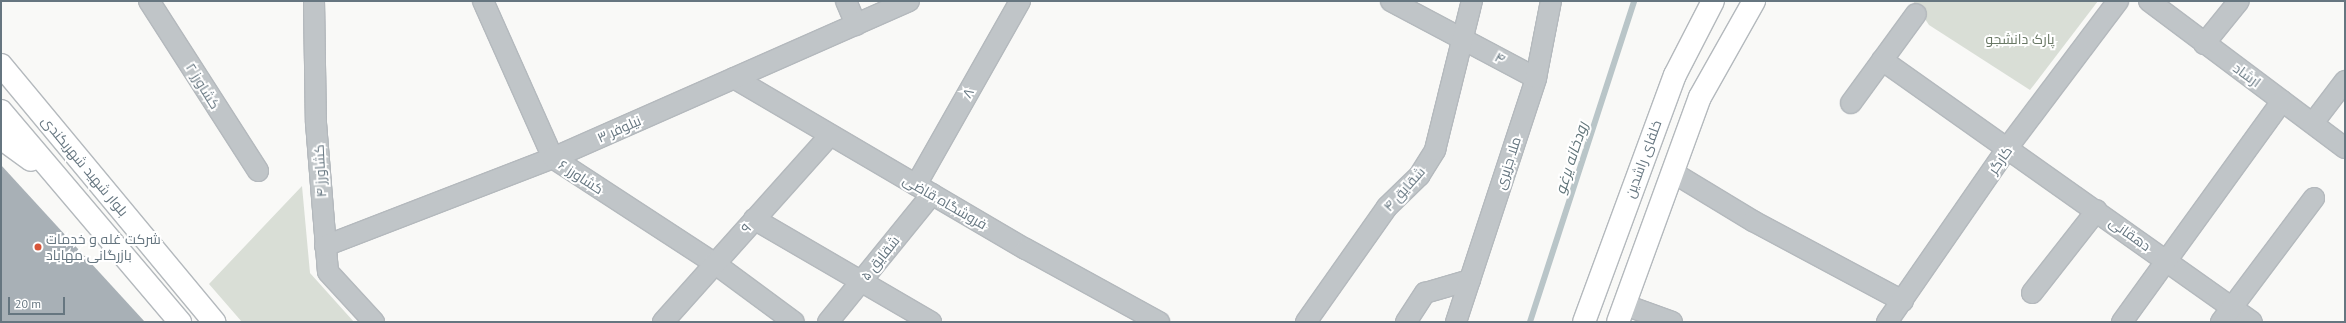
<!DOCTYPE html>
<html>
<head>
<meta charset="utf-8">
<style>
  body { margin:0 }
  #map { position:relative; width:2346px; height:323px; overflow:hidden; background:#f9f9f7; font-family:"PT Sans",Cairo,sans-serif }
  div>[style] { position:absolute }
  [style*='--x'] { left:calc(var(--x)*1px); top:calc(var(--y)*1px); width:calc(var(--w)*1px); rotate:calc(var(--a)*1deg) }
  .green>* { inset:0; background:#d9ded6 }
  .stream>* { height:5.5px; margin:-2.75px; padding:0 2.75px; transform-origin:2.75px; border-radius:2.75px; background:#b9c5c8 }
  .building>* { inset:0; background:#a8b0b6 }
  .roads { filter:drop-shadow(1px 0 #b4b9bd) drop-shadow(-1px 0 #b4b9bd) drop-shadow(0 1px #b4b9bd) drop-shadow(0 -1px #b4b9bd) }
  .minor>* { height:20px; margin:-10px; padding:0 10px; transform-origin:10px; border-radius:10px; background:#c0c5c8 }
  .major>* { height:22px; margin:-11px; padding:0 11px; transform-origin:11px; border-radius:11px; background:#fff }
  .dots>* { width:11px; height:11px; translate:-50% -50%; box-sizing:border-box; border:2px solid #fff; border-radius:50% }
  span { translate:-50% -50%; white-space:nowrap; text-align:center; line-height:1.15; -webkit-text-stroke:4px #fff; paint-order:stroke }
  .park-label { font-size:14px; color:#697865 }
  .street-label { font-size:14px; color:#667680 }
  .poi-label { font-size:14px; color:#667680 }
  .left { translate:0 -50%; text-align:left }
  .water-label { font-size:15px; color:#607479; font-style:italic }
  .frame { position:absolute; inset:0; border:2px solid #667680; pointer-events:none }
  .scale { position:absolute; left:8px; top:297px; width:57px; height:18px; box-sizing:border-box; border:2px solid #667680; border-top:0; padding-left:5px; font-size:12px; line-height:14px; white-space:nowrap; color:#667680; -webkit-text-stroke:3px #fff; paint-order:stroke }
</style>
</head>
<body>
<div id="map">
  <div class="green">
    <i style="clip-path:polygon(1913px 1px,2098px 1px,2030px 90px,1929px 25px)"></i>
    <i style="clip-path:polygon(302px 186px,310px 273px,354px 322px,242px 322px,209px 284px)"></i>
  </div>
  <div class="stream">
    <i style="--x:1530;--y:322;--w:337;--a:-72"></i>
  </div>
  <div class="building">
    <i style="clip-path:polygon(1px 165px,145px 322px,1px 322px)"></i>
  </div>
  <div class="roads">
    <div class="minor">
      <i style="--x:149;--y:1;--w:202;--a:57.3"></i>
      <i style="--x:314;--y:1;--w:122;--a:89.1"></i>
      <i style="--x:316;--y:123;--w:149;--a:85.4"></i>
      <i style="--x:328;--y:272;--w:68;--a:47.4"></i>
      <i style="--x:483;--y:1;--w:172;--a:66"></i>
      <i style="--x:553;--y:158;--w:192;--a:33.1"></i>
      <i style="--x:714;--y:263;--w:99;--a:36.4"></i>
      <i style="--x:846;--y:1;--w:26;--a:67"></i>
      <i style="--x:1391;--y:1;--w:164;--a:28"></i>
      <i style="--x:2149;--y:1;--w:245;--a:36.9"></i>
      <i style="--x:2204;--y:44;--w:55;--a:-50.9"></i>
      <i style="--x:1882;--y:60;--w:453;--a:35.3"></i>
      <i style="--x:734;--y:78;--w:338;--a:30.4"></i>
      <i style="--x:1026;--y:249;--w:152;--a:28.8"></i>
      <i style="--x:1851;--y:103;--w:110;--a:-53.9"></i>
      <i style="--x:2313;--y:123;--w:53;--a:-52.7"></i>
      <i style="--x:1672;--y:172;--w:95;--a:31.2"></i>
      <i style="--x:1753;--y:221;--w:170;--a:28.1"></i>
      <i style="--x:916;--y:185;--w:211;--a:-60.5"></i>
      <i style="--x:754;--y:219;--w:205;--a:30.2"></i>
      <i style="--x:325;--y:246;--w:244;--a:-21.1"></i>
      <i style="--x:553;--y:158;--w:389;--a:-23.8"></i>
      <i style="--x:2032;--y:293;--w:105;--a:-51.9"></i>
      <i style="--x:1625;--y:305;--w:50;--a:19.9"></i>
      <i style="--x:663;--y:322;--w:251;--a:-48.2"></i>
      <i style="--x:828;--y:322;--w:165;--a:-50.9"></i>
      <i style="--x:1306;--y:322;--w:141;--a:-54.8"></i>
      <i style="--x:1387;--y:207;--w:45;--a:-44.1"></i>
      <i style="--x:1419;--y:176;--w:31;--a:-58"></i>
      <i style="--x:1435;--y:150;--w:154;--a:-76.1"></i>
      <i style="--x:1406;--y:322;--w:35;--a:-57"></i>
      <i style="--x:1425;--y:293;--w:47;--a:-16.1"></i>
      <i style="--x:1456;--y:322;--w:257;--a:-71.8"></i>
      <i style="--x:1536;--y:78;--w:78;--a:-79"></i>
      <i style="--x:1887;--y:322;--w:213;--a:-55.3"></i>
      <i style="--x:2008;--y:147;--w:183;--a:-53"></i>
      <i style="--x:2122;--y:322;--w:273;--a:-54.1"></i>
      <i style="--x:2221;--y:322;--w:155;--a:-53.1"></i>
    </div>
    <div class="major">
      <i style="--x:1;--y:65;--w:334;--a:50.3"></i>
      <i style="--x:1;--y:111;--w:277;--a:49.7"></i>
      <i style="--x:1;--y:138;--w:37;--a:36"></i>
      <i style="--x:1584;--y:322;--w:263;--a:-69.8"></i>
      <i style="--x:1675;--y:75;--w:83;--a:-62.8"></i>
      <i style="--x:1618;--y:322;--w:239;--a:-70"></i>
      <i style="--x:1700;--y:97;--w:110;--a:-60.6"></i>
    </div>
  </div>
  <div class="dots">
    <i style="left:38px;top:247px;background:#d75539"></i>
  </div>
  <div class="park-label">
    <span style="left:2020px;top:39px">پارک دانشجو</span>
  </div>
  <div class="street-label">
    <span style="left:1500px;top:58px;rotate:29deg">۴</span>
    <span style="left:2247px;top:75px;rotate:36deg">ارشاد</span>
    <span style="left:203px;top:86px;rotate:58deg">کشاورز ۲</span>
    <span style="left:968px;top:93px;rotate:-60deg">۸</span>
    <span style="left:619px;top:129px;rotate:-24deg">نیلوفر ۳</span>
    <span style="left:1643px;top:159px;rotate:-70deg">خلفای راشدین</span>
    <span style="left:2000px;top:160px;rotate:-55deg">کارگر</span>
    <span style="left:1508px;top:163px;rotate:-72deg">ملا جزیری</span>
    <span style="left:85px;top:166px;rotate:50deg">بلوار شهید شهریکندی</span>
    <span style="left:320px;top:171px;rotate:-93deg">کشاورز ۴</span>
    <span style="left:581px;top:177px;rotate:33deg">کشاورز ۶</span>
    <span style="left:1404px;top:189px;rotate:-48deg">شقایق ۴</span>
    <span style="left:945px;top:202px;rotate:30deg">فروشگاه قاضی</span>
    <span style="left:746px;top:228px;rotate:-48deg">۹</span>
    <span style="left:2130px;top:234px;rotate:36deg">دهقانی</span>
    <span style="left:880px;top:258px;rotate:-51deg">شقایق ۵</span>
  </div>
  <div class="poi-label">
    <span class="left" style="left:46px;top:247px">شرکت غله و خدمات<br>بازرگانی مهاباد</span>
  </div>
  <div class="water-label">
    <span style="left:1571px;top:158px;rotate:-72deg">رودخانه یرغو</span>
  </div>
  <div class="frame"></div>
  <div class="scale">20 m</div>
</div>
</body>
</html>
